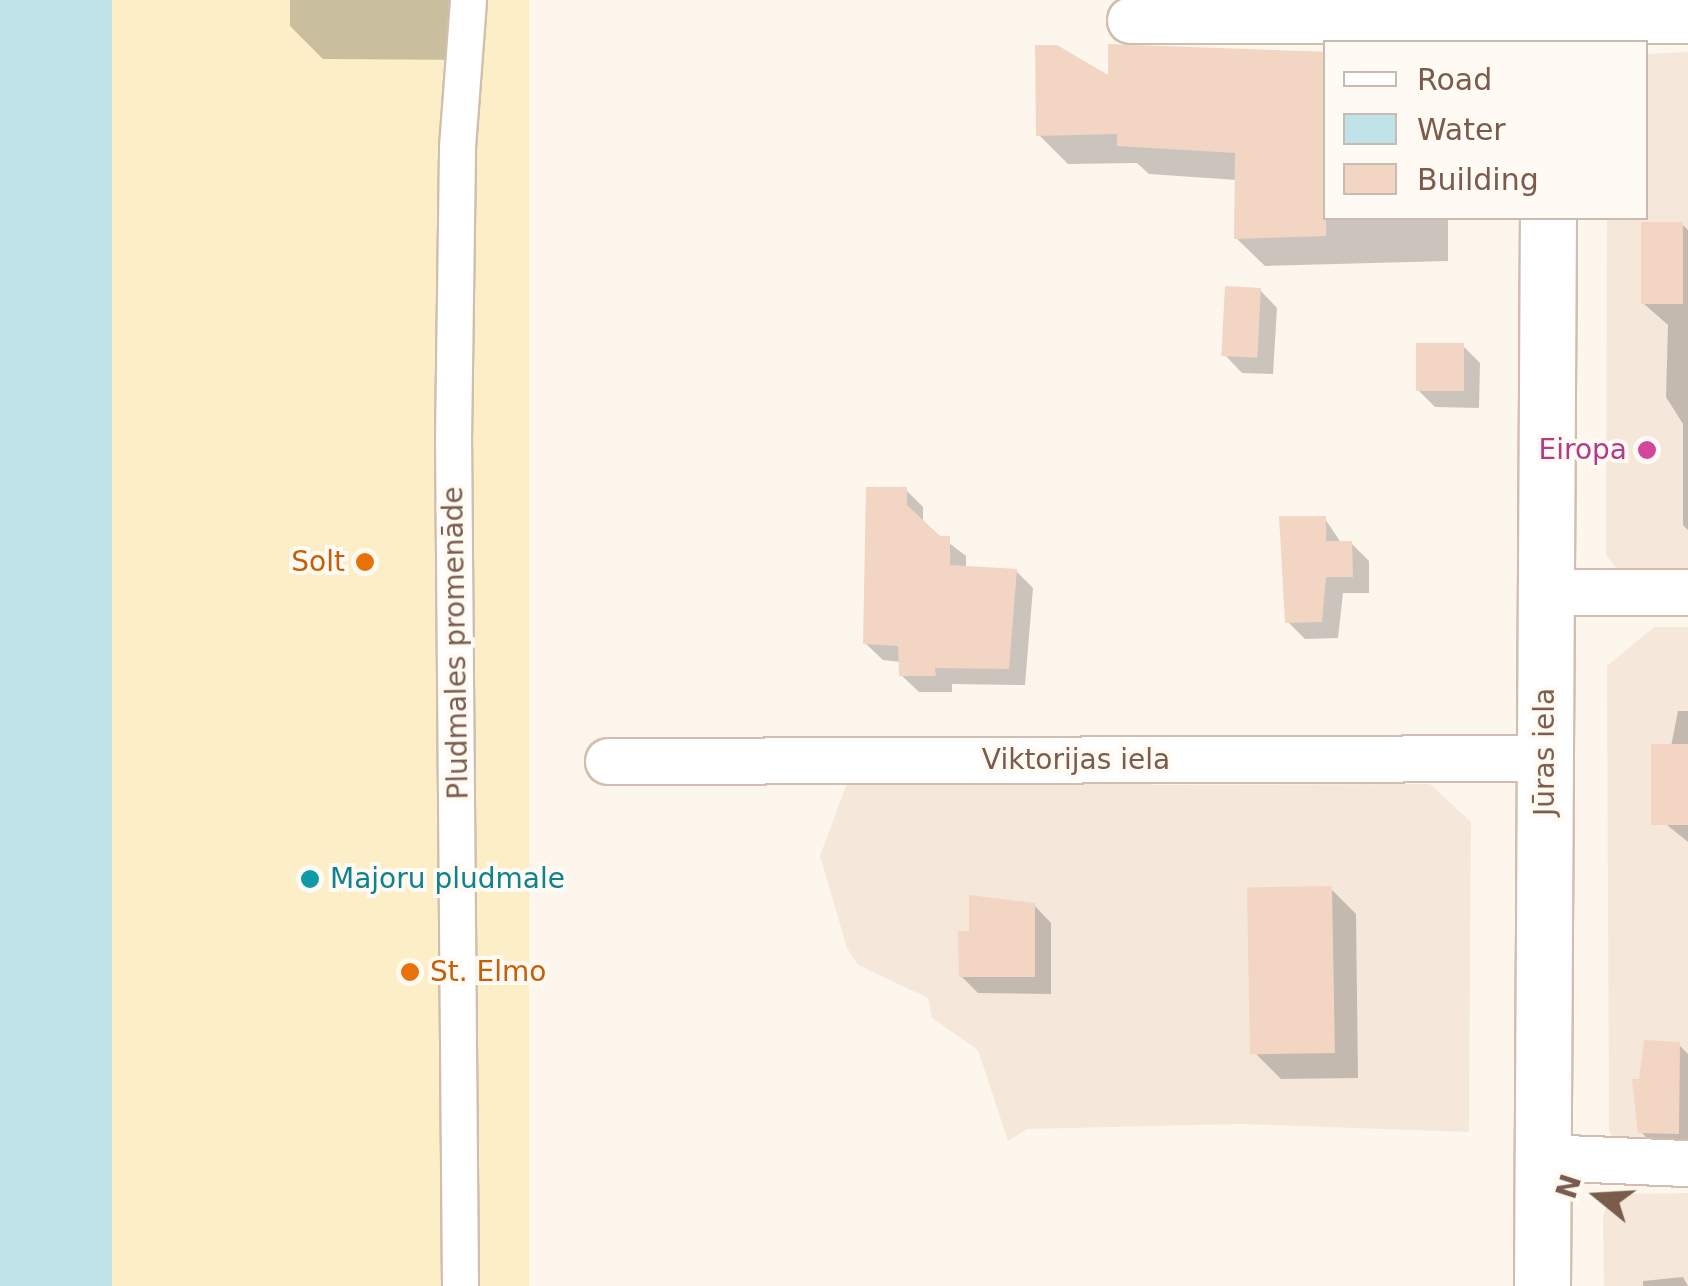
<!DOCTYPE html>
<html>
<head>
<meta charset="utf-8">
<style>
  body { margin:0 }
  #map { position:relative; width:1688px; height:1286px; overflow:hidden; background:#fdf6ec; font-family:"DejaVu Sans",sans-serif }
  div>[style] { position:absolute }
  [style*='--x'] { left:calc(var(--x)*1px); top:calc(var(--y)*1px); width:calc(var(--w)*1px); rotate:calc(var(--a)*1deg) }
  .residential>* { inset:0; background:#f5e8da }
  .sand>* { inset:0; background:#fcefc7; transform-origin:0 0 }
  .water>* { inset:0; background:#bfe3e8; transform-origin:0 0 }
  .shadow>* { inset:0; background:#0003 }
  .building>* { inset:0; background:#f3d5c3; transform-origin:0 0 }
  .roads { filter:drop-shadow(2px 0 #d1beb0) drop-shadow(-2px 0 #d1beb0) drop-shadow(0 2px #d1beb0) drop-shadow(0 -2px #d1beb0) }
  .pedestrian>* { height:35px; margin:-17.5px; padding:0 17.5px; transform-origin:17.5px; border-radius:17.5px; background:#fff }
  .minor>* { height:45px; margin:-22.5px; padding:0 22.5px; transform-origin:22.5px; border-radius:22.5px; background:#fff }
  .tertiary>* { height:55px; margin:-27.5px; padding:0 27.5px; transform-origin:27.5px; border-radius:27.5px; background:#fff }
  .dots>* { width:28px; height:28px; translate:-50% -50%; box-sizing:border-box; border:5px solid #fffaf3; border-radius:50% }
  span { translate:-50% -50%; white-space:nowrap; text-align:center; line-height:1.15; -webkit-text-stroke:8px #fffaf3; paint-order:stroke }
  .hotel-label { font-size:28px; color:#b23c85 }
  .right { translate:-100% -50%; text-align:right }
  .food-label { font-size:28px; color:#c56008 }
  .left { translate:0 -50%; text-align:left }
  .street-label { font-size:28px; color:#7a5c4d }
  .culture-label { font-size:28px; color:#0d838f }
  .legend { position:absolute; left:1323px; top:40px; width:325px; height:180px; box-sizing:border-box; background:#fffaf3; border:2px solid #cabbb1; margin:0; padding:12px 18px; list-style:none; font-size:30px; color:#7a5c4d }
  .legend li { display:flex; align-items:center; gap:20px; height:50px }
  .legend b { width:50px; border:2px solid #cabbb1 }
  .north { position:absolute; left:1548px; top:1146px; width:100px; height:100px; -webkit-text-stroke:8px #fffaf3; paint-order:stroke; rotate:288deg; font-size:28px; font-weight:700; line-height:40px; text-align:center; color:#7a5c4d }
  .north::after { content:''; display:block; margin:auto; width:35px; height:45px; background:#7a5c4d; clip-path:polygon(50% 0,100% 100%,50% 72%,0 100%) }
</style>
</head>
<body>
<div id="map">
  <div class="residential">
    <i style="clip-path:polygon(1688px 52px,1688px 569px,1616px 568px,1606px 555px,1607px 218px,1646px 218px,1646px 54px)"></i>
    <i style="clip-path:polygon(1654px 627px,1688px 627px,1688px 1143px,1618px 1144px,1609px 1131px,1607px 666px)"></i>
    <i style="clip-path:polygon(1099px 774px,1154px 785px,1430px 784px,1471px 822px,1469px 1132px,1242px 1124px,1027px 1129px,1008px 1141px,978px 1050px,932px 1018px,928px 998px,858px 965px,847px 948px,820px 856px,850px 775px)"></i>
    <i style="clip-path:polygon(1688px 1193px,1688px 1286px,1604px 1286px,1603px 1216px,1611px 1194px)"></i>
  </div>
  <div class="sand">
    <i style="left:112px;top:0;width:417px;height:1286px"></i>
  </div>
  <div class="water">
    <i style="left:0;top:0;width:112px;height:1286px"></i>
  </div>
  <div class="shadow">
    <i style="clip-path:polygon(290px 0,474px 0,474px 60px,323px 59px,290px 26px)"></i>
    <i style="clip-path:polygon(1109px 46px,1326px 52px,1326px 218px,1448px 218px,1448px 261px,1265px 266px,1236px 238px,1237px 180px,1149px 174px,1137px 163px,1068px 164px,1039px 135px,1111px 79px)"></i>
    <i style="clip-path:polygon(1682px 224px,1688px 230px,1688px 530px,1683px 525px,1683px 424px,1666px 397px,1668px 325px,1643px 303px)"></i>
    <i style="clip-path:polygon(1260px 290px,1277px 308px,1273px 374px,1242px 373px,1225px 355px)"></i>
    <i style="clip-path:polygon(1463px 346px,1480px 363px,1479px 408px,1435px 407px,1418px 390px)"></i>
    <i style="clip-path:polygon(906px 490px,923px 507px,923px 523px,966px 556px,966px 569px,1016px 571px,1033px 588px,1025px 685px,952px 684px,952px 692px,919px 692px,901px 675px,901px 662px,883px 660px,865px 643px)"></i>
    <i style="clip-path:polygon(1325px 519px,1342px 544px,1351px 543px,1369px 561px,1369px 593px,1343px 593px,1338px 638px,1305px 639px,1288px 622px)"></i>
    <i style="clip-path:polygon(1678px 711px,1688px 711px,1688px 842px,1657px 817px)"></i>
    <i style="clip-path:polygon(1330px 888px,1356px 914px,1358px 1078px,1281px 1079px,1255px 1053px)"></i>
    <i style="clip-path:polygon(1034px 905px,1051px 923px,1051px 994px,978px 993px,961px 976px,971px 934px)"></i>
    <i style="clip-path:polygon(1679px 1045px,1688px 1054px,1688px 1150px,1658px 1149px,1640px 1131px,1642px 1082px)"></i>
    <i style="clip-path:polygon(1683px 1277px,1688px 1286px,1643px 1286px,1643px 1281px)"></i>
  </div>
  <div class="building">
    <i style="clip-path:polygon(1108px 44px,1326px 52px,1326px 236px,1234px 239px,1235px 153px,1117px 146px,1117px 134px,1036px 136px,1035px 45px,1057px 45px,1108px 75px)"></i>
    <i style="left:1641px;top:222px;width:42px;height:82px"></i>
    <i style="left:1225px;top:286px;width:36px;height:70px;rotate:3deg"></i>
    <i style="left:1416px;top:343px;width:48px;height:48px"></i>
    <i style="clip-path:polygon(866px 487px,907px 487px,907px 505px,940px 536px,950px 536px,950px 565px,1017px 569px,1009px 669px,935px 668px,936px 676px,899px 676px,898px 646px,863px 644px)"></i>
    <i style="clip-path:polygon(1279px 516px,1326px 516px,1326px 541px,1352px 541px,1353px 577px,1326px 577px,1322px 622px,1285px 623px)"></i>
    <i style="left:1651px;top:744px;width:37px;height:81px"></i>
    <i style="left:1332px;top:886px;width:167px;height:85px;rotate:89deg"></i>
    <i style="clip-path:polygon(969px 895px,1035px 903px,1035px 977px,959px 977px,958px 931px,969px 931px)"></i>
    <i style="clip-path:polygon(1644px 1040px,1680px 1042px,1679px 1134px,1638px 1133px,1632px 1079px,1639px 1079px)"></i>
  </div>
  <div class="roads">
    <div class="pedestrian">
      <i style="--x:460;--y:1286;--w:847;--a:-90.47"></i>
      <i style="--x:453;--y:439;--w:292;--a:-89.2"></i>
      <i style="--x:457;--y:147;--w:147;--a:-85.7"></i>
    </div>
    <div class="minor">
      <i style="--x:1130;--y:20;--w:558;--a:0"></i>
      <i style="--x:1546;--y:592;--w:142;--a:0"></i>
      <i style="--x:608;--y:761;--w:937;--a:-0.18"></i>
      <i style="--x:1542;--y:1157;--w:146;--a:2.4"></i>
    </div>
    <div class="tertiary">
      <i style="--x:1549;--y:42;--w:42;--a:-90"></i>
      <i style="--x:1542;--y:1286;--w:1068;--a:-89.68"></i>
    </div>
  </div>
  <div class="dots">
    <i style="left:1647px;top:450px;background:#d1479c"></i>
    <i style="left:365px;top:562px;background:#e8710a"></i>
    <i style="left:310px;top:879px;background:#0f9aa8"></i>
    <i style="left:410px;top:972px;background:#e8710a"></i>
  </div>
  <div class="hotel-label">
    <span class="right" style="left:1627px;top:450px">Eiropa</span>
  </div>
  <div class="food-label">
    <span class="right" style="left:345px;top:562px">Solt</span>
    <span class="left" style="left:430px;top:972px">St. Elmo</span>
  </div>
  <div class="street-label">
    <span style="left:456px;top:643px;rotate:-91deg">Pludmales promenāde</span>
    <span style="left:1545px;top:752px;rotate:-90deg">Jūras iela</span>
    <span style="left:1076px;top:760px">Viktorijas iela</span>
  </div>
  <div class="culture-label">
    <span class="left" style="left:330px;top:879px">Majoru pludmale</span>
  </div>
  <ul class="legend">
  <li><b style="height:12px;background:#fff"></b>Road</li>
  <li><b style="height:28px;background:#bfe3e8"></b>Water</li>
  <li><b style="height:28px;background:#f3d5c3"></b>Building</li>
  </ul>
  <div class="north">N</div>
</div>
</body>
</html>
